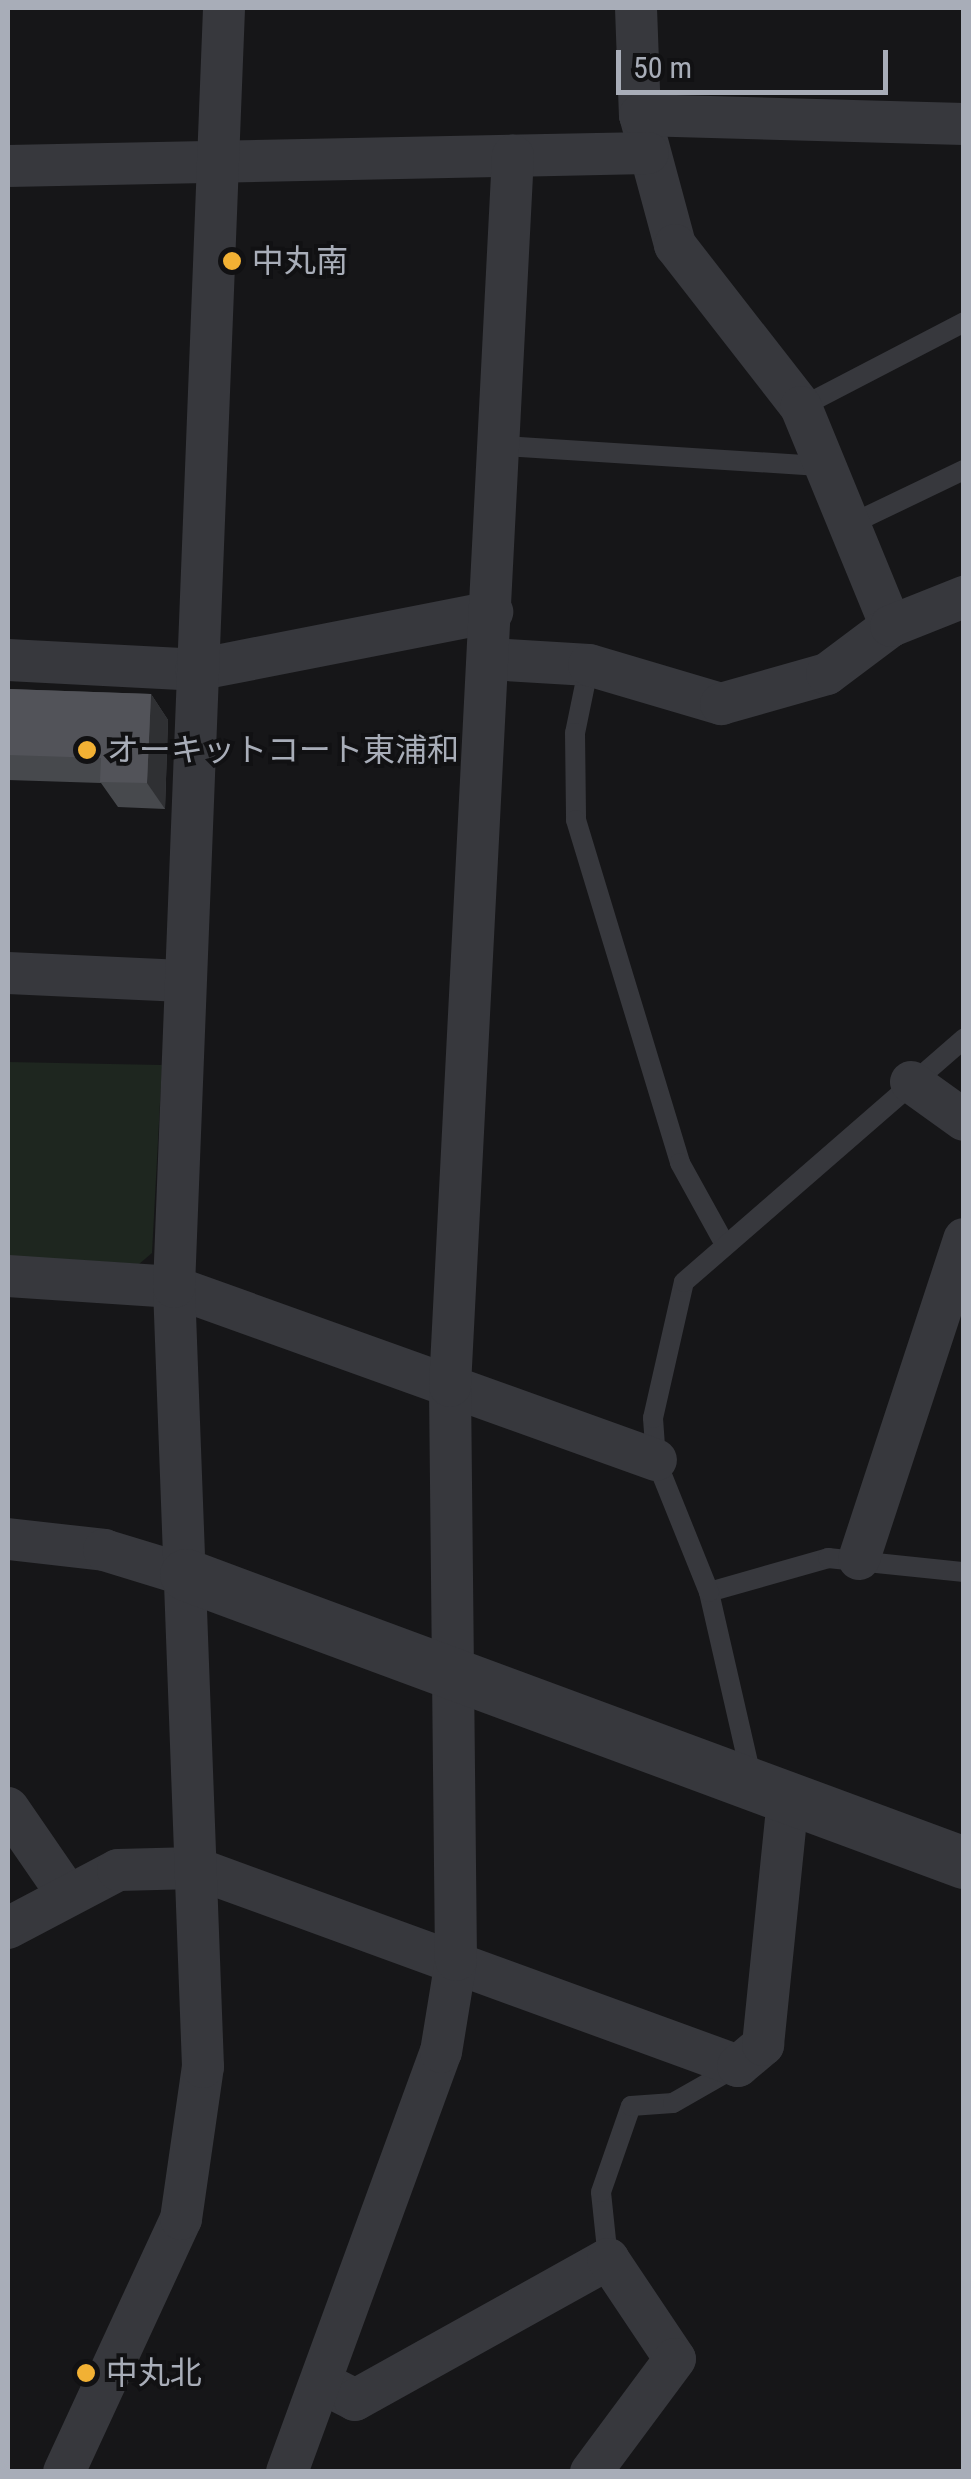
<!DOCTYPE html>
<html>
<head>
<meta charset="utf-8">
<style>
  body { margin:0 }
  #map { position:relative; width:971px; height:2479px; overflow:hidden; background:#161618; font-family:"Roboto Condensed","Noto Sans JP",sans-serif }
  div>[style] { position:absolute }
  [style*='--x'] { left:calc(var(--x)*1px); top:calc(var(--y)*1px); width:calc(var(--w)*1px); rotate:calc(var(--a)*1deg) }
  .green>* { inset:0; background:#1e261f }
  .service>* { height:20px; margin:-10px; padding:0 10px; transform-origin:10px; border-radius:10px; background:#37383d }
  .minor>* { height:42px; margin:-21px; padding:0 21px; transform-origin:21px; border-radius:21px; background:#37383d }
  .tertiary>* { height:52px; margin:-26px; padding:0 26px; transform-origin:26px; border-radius:26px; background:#37383d }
  .wall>* { inset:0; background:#47494d }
  .shaded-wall>* { inset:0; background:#2f3033 }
  .building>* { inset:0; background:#525359 }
  .dots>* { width:28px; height:28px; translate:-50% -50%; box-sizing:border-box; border:5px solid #111113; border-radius:50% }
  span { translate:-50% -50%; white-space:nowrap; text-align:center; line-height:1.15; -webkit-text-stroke:8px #111113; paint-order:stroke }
  .poi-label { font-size:32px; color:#a8adb8 }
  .left { translate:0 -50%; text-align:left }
  .frame { position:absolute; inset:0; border:10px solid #a8adb8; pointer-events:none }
  .scale { position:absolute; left:616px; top:50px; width:272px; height:45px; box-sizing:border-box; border:5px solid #a8adb8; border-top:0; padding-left:12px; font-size:30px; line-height:35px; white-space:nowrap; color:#a8adb8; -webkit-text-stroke:8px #111113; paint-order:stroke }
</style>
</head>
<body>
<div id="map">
  <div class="green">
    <i style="clip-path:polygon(8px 1062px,162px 1065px,152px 1253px,139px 1264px,8px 1256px)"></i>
  </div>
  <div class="service">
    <i style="--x:801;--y:407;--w:184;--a:-27.5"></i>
    <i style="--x:503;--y:446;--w:321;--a:3.6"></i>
    <i style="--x:847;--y:526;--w:130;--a:-25.6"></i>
    <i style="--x:589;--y:665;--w:69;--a:101.6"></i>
    <i style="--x:575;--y:733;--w:87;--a:89.3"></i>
    <i style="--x:576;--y:820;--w:358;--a:73.1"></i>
    <i style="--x:680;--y:1163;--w:89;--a:61.1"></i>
    <i style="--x:709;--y:1592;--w:124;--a:-15.9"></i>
    <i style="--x:828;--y:1558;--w:137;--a:5.9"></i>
    <i style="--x:752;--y:1780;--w:193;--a:-102.9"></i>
    <i style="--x:709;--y:1592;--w:142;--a:-111.9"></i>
    <i style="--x:656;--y:1460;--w:42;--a:-94.1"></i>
    <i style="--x:653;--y:1418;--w:139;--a:-77.2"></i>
    <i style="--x:684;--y:1282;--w:371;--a:-41"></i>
    <i style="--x:608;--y:2259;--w:67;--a:-96"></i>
    <i style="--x:601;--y:2192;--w:91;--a:-70.8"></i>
    <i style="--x:631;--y:2106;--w:42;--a:-4.1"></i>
    <i style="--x:673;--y:2103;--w:73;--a:-29.7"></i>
  </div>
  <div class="minor">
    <i style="--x:636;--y:8;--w:107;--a:87.9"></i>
    <i style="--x:640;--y:115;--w:135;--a:74.9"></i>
    <i style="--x:675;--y:245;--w:205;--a:52.1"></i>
    <i style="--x:801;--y:407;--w:237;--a:67.7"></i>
    <i style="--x:640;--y:115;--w:324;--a:1.6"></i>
    <i style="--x:8;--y:166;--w:640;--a:-1.16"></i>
    <i style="--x:489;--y:659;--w:100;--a:3.4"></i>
    <i style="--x:589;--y:665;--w:138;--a:16.5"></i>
    <i style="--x:721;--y:704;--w:110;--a:-15.8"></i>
    <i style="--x:827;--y:674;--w:80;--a:-36.9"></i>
    <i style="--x:891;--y:626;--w:79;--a:-21.7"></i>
    <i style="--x:8;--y:660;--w:188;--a:3"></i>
    <i style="--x:196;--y:670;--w:302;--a:-11.1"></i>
    <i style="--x:8;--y:973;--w:175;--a:2.6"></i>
    <i style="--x:911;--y:1082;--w:65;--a:35.6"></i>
    <i style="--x:8;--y:1276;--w:166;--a:3.8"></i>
    <i style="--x:174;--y:1287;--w:512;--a:19.74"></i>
    <i style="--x:8;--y:1539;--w:97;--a:6.5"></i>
    <i style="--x:104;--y:1550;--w:86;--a:17"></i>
    <i style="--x:859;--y:1559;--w:337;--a:-71.8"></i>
    <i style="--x:8;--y:1808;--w:104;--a:55.5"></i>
    <i style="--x:8;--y:1928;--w:124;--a:-27.8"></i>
    <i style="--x:118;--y:1870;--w:77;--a:-1.5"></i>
    <i style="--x:195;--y:1868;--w:578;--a:20.03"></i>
    <i style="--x:738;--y:2066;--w:33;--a:-40"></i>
    <i style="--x:763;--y:2045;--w:248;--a:-84.2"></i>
    <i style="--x:322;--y:2383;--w:37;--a:27"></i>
    <i style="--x:355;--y:2400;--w:290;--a:-29.1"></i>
    <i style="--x:608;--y:2259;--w:120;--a:56.2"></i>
    <i style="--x:675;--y:2359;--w:141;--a:126.6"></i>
    <i style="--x:64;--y:2472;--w:279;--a:-65.2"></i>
    <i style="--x:181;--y:2219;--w:154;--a:-81.8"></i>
    <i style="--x:203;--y:2067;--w:781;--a:-92.13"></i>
    <i style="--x:174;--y:1287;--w:1280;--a:-87.76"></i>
    <i style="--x:287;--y:2472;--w:447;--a:-69.9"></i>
    <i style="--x:441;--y:2052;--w:93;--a:-80.7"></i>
    <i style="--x:456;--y:1960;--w:574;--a:-90.6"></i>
    <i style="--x:450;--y:1386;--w:1232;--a:-87.07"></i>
  </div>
  <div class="tertiary">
    <i style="--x:186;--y:1575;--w:830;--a:20.31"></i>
  </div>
  <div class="wall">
    <i style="clip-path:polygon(8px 689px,151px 694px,168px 720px,165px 809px,118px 807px,101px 783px,8px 780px)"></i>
  </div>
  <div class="shaded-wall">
    <i style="clip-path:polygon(151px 694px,168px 720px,165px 809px,147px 783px)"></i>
  </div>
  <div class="building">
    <i style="clip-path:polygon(8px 689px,151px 694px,147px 783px,100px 782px,101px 758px,8px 755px)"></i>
  </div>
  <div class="dots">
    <i style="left:232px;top:261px;background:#f2b134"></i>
    <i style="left:87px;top:750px;background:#f2b134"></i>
    <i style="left:86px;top:2373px;background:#f2b134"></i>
  </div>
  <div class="poi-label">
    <span class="left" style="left:252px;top:261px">中丸南</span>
    <span class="left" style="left:107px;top:750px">オーキットコート東浦和</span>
    <span class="left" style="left:106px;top:2373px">中丸北</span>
  </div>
  <div class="frame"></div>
  <div class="scale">50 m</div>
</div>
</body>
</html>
